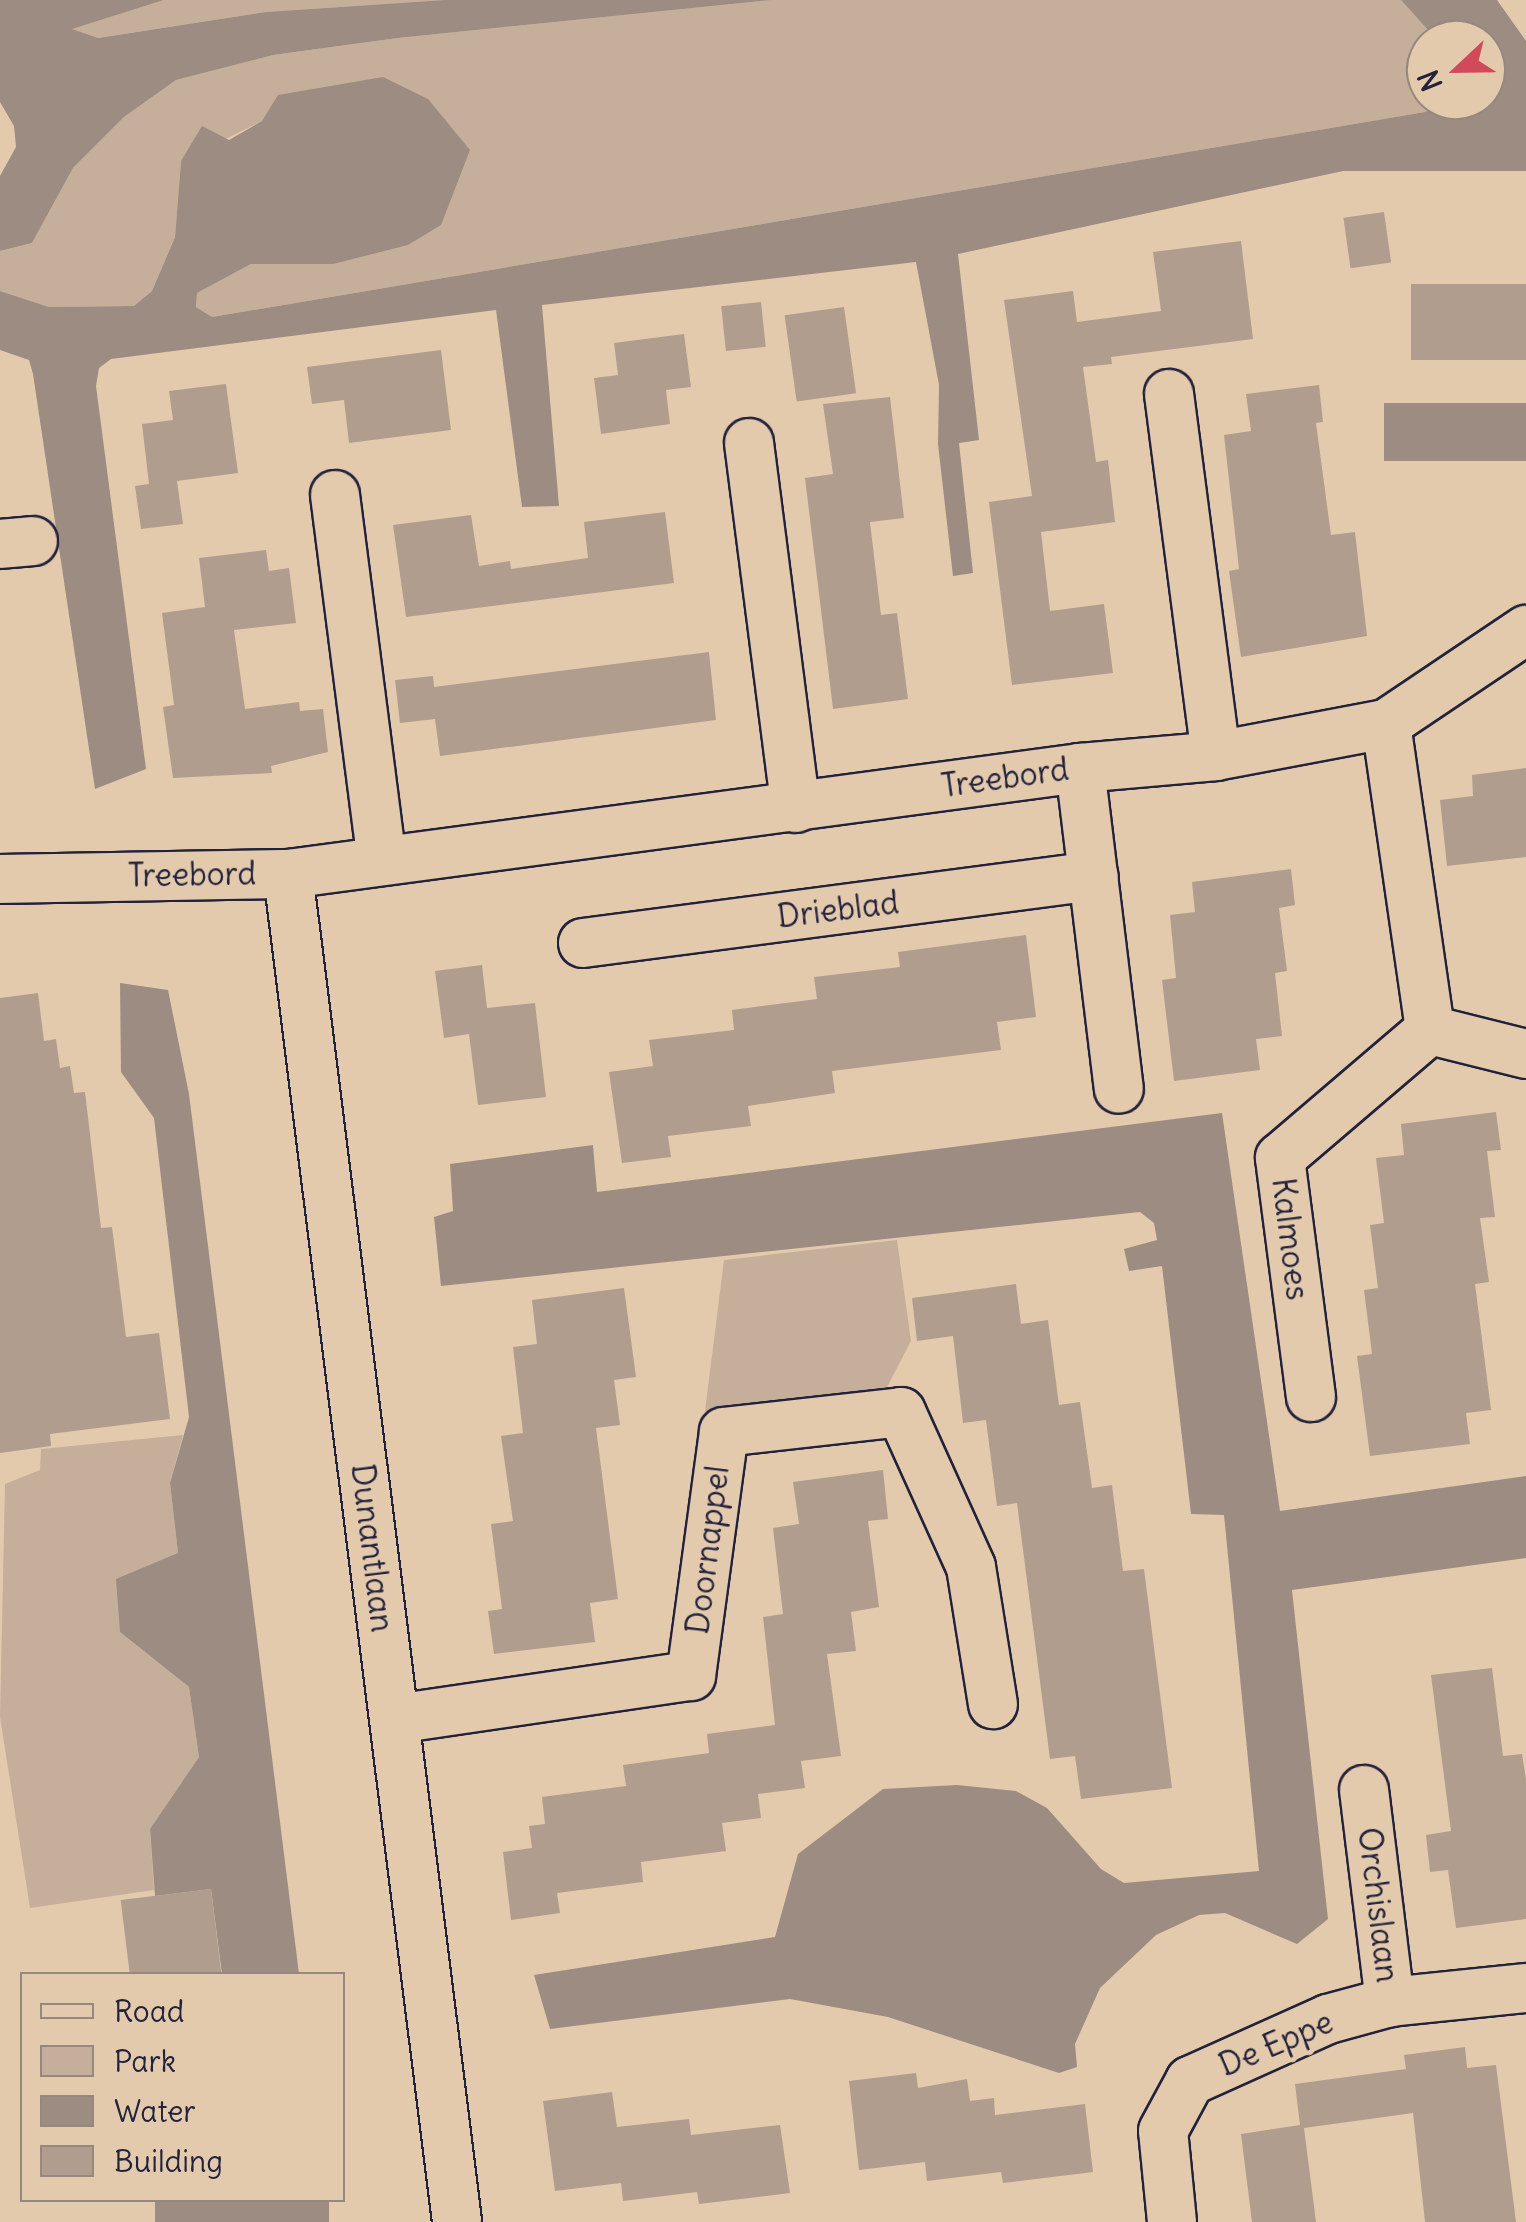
<!DOCTYPE html>
<html>
<head>
<meta charset="utf-8">
<style>
  body { margin:0 }
  #map { position:relative; width:1526px; height:2222px; overflow:hidden; background:#e4caac; font-family:Delius,sans-serif }
  div>[style] { position:absolute }
  [style*='--x'] { left:calc(var(--x)*1px); top:calc(var(--y)*1px); width:calc(var(--w)*1px); rotate:calc(var(--a)*1deg) }
  .green>* { inset:0; background:#c5af9a }
  .water>* { inset:0; background:#9d8c82; transform-origin:0 0 }
  .building>* { inset:0; background:#b19d8e; transform-origin:0 0 }
  .roads { filter:drop-shadow(2px 0 #22223b) drop-shadow(-2px 0 #22223b) drop-shadow(0 2px #22223b) drop-shadow(0 -2px #22223b) }
  .minor>* { height:48px; margin:-24px; padding:0 24px; transform-origin:24px; border-radius:24px; background:#e4caac }
  span { translate:-50% -50%; white-space:nowrap; text-align:center; line-height:1.15; -webkit-text-stroke:10px #e4caac; paint-order:stroke }
  .street-label { font-size:32px; color:#22223b }
  .legend { position:absolute; left:20px; top:1972px; width:325px; height:230px; box-sizing:border-box; background:#e4caac; border:2px solid #96877f; margin:0; padding:12px 18px; list-style:none; font-size:30px; color:#22223b }
  .legend li { display:flex; align-items:center; gap:20px; height:50px }
  .legend b { width:50px; border:2px solid #96877f }
  .north { position:absolute; left:1406px; top:20px; width:100px; height:100px; box-sizing:border-box; background:#e4caac; border:2px solid #96877f; border-radius:50%; rotate:248deg; font-size:28px; font-weight:700; line-height:40px; text-align:center; color:#22223b }
  .north::after { content:''; display:block; margin:auto; width:35px; height:45px; background:#d1495b; clip-path:polygon(50% 0,100% 100%,50% 72%,0 100%) }
</style>
</head>
<body>
<div id="map">
  <div class="green">
    <i style="clip-path:polygon(164px 0,444px 0,266px 12px,97px 38px,71px 29px)"></i>
    <i style="clip-path:polygon(772px 0,1401px 0,1437px 40px,1426px 40px,1426px 100px,1448px 100px,1425px 112px,212px 317px,196px 307px,197px 293px,251px 264px,333px 264px,469px 150px,437px 111px,262px 121px,181px 161px,175px 237px,152px 291px,134px 306px,49px 307px,0 291px,0 251px,32px 243px,73px 168px,124px 117px,176px 80px,273px 55px,398px 38px)"></i>
    <i style="clip-path:polygon(897px 1240px,911px 1341px,887px 1387px,705px 1411px,724px 1260px)"></i>
    <i style="clip-path:polygon(183px 1435px,170px 1483px,178px 1553px,120px 1632px,189px 1687px,199px 1757px,150px 1829px,154px 1890px,30px 1908px,0 1717px,5px 1484px,40px 1470px,41px 1449px)"></i>
  </div>
  <div class="water">
    <i style="clip-path:polygon(0 0,164px 0,72px 29px,98px 38px,266px 12px,444px 0,772px 0,398px 38px,273px 55px,176px 80px,124px 117px,73px 168px,32px 243px,0 251px,0 176px,16px 147px,14px 126px,0 102px)"></i>
    <i style="clip-path:polygon(1401px 0,1497px 0,1526px 41px,1526px 171px,1343px 171px,958px 254px,979px 440px,959px 443px,973px 573px,953px 576px,938px 444px,939px 385px,916px 262px,542px 305px,559px 506px,522px 507px,496px 310px,111px 359px,99px 368px,96px 386px,146px 769px,95px 789px,33px 374px,29px 360px,0 350px,0 291px,49px 307px,134px 306px,152px 291px,175px 237px,181px 161px,202px 126px,229px 140px,262px 121px,278px 95px,383px 77px,428px 99px,470px 150px,441px 225px,408px 245px,333px 264px,251px 264px,197px 293px,196px 307px,212px 317px,1425px 112px,1448px 100px,1486px 100px,1486px 40px,1437px 40px)"></i>
    <i style="left:1526px;top:403px;width:58px;height:142px;rotate:90deg"></i>
    <i style="clip-path:polygon(120px 983px,168px 990px,189px 1094px,299px 1974px,222px 1974px,211px 1889px,155px 1896px,150px 1829px,199px 1757px,189px 1687px,120px 1632px,116px 1579px,178px 1553px,170px 1483px,189px 1417px,154px 1118px,121px 1072px)"></i>
    <i style="clip-path:polygon(1222px 1113px,1280px 1511px,1526px 1476px,1526px 1558px,1292px 1590px,1328px 1919px,1297px 1944px,1225px 1913px,1199px 1915px,1156px 1935px,1100px 1988px,1075px 2044px,1077px 2067px,1059px 2073px,888px 2017px,790px 1999px,550px 2029px,534px 1975px,775px 1937px,798px 1854px,883px 1789px,957px 1785px,1016px 1791px,1047px 1808px,1101px 1869px,1124px 1883px,1259px 1871px,1224px 1515px,1191px 1514px,1162px 1266px,1129px 1271px,1124px 1249px,1157px 1240px,1154px 1223px,1140px 1212px,441px 1286px,434px 1217px,453px 1211px,450px 1164px,593px 1145px,597px 1192px)"></i>
    <i style="left:155px;top:2200px;width:174px;height:22px"></i>
  </div>
  <div class="building">
    <i style="left:1384px;top:212px;width:51px;height:41px;rotate:82deg"></i>
    <i style="clip-path:polygon(1241px 241px,1253px 339px,1111px 357px,1112px 364px,1083px 367px,1096px 462px,1108px 460px,1115px 522px,1041px 532px,1050px 611px,1104px 604px,1113px 673px,1012px 685px,989px 502px,1032px 496px,1004px 300px,1073px 291px,1077px 322px,1161px 311px,1153px 252px)"></i>
    <i style="left:1526px;top:284px;width:76px;height:115px;rotate:90deg"></i>
    <i style="left:761px;top:302px;width:45px;height:40px;rotate:84deg"></i>
    <i style="left:844px;top:307px;width:87px;height:60px;rotate:82deg"></i>
    <i style="clip-path:polygon(684px 334px,691px 387px,666px 390px,670px 424px,601px 434px,594px 378px,618px 375px,614px 343px)"></i>
    <i style="clip-path:polygon(441px 350px,451px 430px,349px 443px,344px 400px,312px 404px,307px 367px)"></i>
    <i style="clip-path:polygon(226px 384px,238px 473px,177px 481px,183px 524px,141px 529px,135px 486px,149px 484px,142px 424px,173px 420px,169px 391px)"></i>
    <i style="clip-path:polygon(1319px 385px,1323px 422px,1316px 423px,1331px 535px,1355px 532px,1367px 636px,1241px 657px,1229px 571px,1239px 569px,1224px 435px,1251px 431px,1246px 394px)"></i>
    <i style="clip-path:polygon(890px 397px,904px 518px,870px 522px,881px 615px,897px 613px,908px 699px,833px 709px,805px 478px,833px 474px,823px 404px)"></i>
    <i style="clip-path:polygon(665px 512px,674px 583px,406px 617px,393px 525px,471px 515px,479px 566px,510px 561px,511px 569px,588px 558px,584px 522px)"></i>
    <i style="clip-path:polygon(266px 550px,269px 571px,289px 568px,296px 623px,234px 630px,245px 709px,299px 702px,300px 711px,323px 709px,328px 752px,271px 766px,272px 773px,173px 778px,163px 707px,174px 705px,162px 613px,205px 607px,199px 558px)"></i>
    <i style="clip-path:polygon(709px 652px,716px 720px,440px 756px,435px 719px,400px 723px,395px 680px,433px 676px,434px 687px)"></i>
    <i style="clip-path:polygon(1526px 768px,1526px 857px,1447px 866px,1440px 800px,1473px 796px,1472px 775px)"></i>
    <i style="clip-path:polygon(1291px 869px,1295px 905px,1279px 908px,1287px 971px,1275px 973px,1282px 1036px,1256px 1039px,1260px 1070px,1174px 1081px,1162px 980px,1176px 978px,1170px 915px,1195px 912px,1192px 882px)"></i>
    <i style="clip-path:polygon(1026px 935px,1036px 1017px,997px 1022px,1001px 1050px,832px 1071px,835px 1093px,748px 1106px,751px 1126px,668px 1136px,671px 1157px,622px 1163px,609px 1072px,653px 1066px,649px 1040px,734px 1030px,732px 1010px,817px 999px,814px 977px,900px 967px,898px 952px)"></i>
    <i style="clip-path:polygon(482px 965px,487px 1008px,535px 1003px,546px 1097px,478px 1105px,469px 1034px,444px 1038px,435px 971px)"></i>
    <i style="clip-path:polygon(38px 993px,44px 1041px,56px 1039px,60px 1068px,70px 1066px,74px 1093px,85px 1092px,101px 1228px,112px 1227px,126px 1337px,159px 1333px,170px 1419px,50px 1434px,51px 1446px,0 1453px,0 998px)"></i>
    <i style="clip-path:polygon(1496px 1112px,1501px 1150px,1487px 1151px,1495px 1217px,1480px 1218px,1489px 1282px,1475px 1284px,1491px 1410px,1466px 1413px,1470px 1444px,1370px 1456px,1357px 1356px,1372px 1354px,1364px 1290px,1378px 1288px,1370px 1225px,1384px 1223px,1376px 1158px,1404px 1155px,1401px 1124px)"></i>
    <i style="clip-path:polygon(1016px 1284px,1021px 1324px,1048px 1320px,1059px 1405px,1080px 1402px,1092px 1488px,1112px 1485px,1123px 1571px,1144px 1569px,1172px 1788px,1081px 1799px,1075px 1756px,1050px 1759px,1017px 1503px,997px 1506px,986px 1420px,963px 1423px,953px 1336px,917px 1341px,912px 1298px)"></i>
    <i style="clip-path:polygon(624px 1288px,636px 1377px,614px 1380px,620px 1425px,596px 1428px,618px 1599px,590px 1603px,595px 1642px,494px 1654px,488px 1611px,502px 1609px,491px 1524px,513px 1521px,501px 1436px,523px 1433px,513px 1347px,537px 1344px,532px 1300px)"></i>
    <i style="clip-path:polygon(883px 1470px,888px 1519px,868px 1521px,879px 1607px,851px 1612px,856px 1651px,827px 1654px,841px 1756px,801px 1761px,805px 1788px,758px 1794px,761px 1818px,722px 1823px,726px 1851px,641px 1862px,643px 1882px,557px 1893px,560px 1913px,511px 1920px,503px 1852px,532px 1848px,529px 1826px,545px 1824px,542px 1797px,626px 1786px,623px 1765px,709px 1753px,707px 1734px,775px 1725px,763px 1617px,783px 1614px,773px 1528px,799px 1524px,793px 1482px)"></i>
    <i style="clip-path:polygon(1492px 1668px,1503px 1756px,1522px 1754px,1526px 1779px,1526px 1919px,1456px 1928px,1448px 1870px,1430px 1872px,1426px 1835px,1451px 1831px,1431px 1675px)"></i>
    <i style="left:211px;top:1889px;width:86px;height:91px;rotate:83deg"></i>
    <i style="clip-path:polygon(1465px 2047px,1467px 2068px,1496px 2065px,1516px 2222px,1425px 2222px,1413px 2113px,1304px 2128px,1316px 2222px,1252px 2222px,1241px 2134px,1300px 2125px,1295px 2084px,1406px 2069px,1404px 2055px)"></i>
    <i style="clip-path:polygon(916px 2073px,918px 2088px,967px 2079px,970px 2101px,994px 2098px,995px 2115px,1085px 2104px,1093px 2172px,1003px 2183px,1001px 2172px,927px 2181px,925px 2162px,859px 2170px,849px 2081px)"></i>
    <i style="clip-path:polygon(612px 2092px,617px 2127px,689px 2119px,691px 2135px,780px 2125px,790px 2193px,699px 2204px,697px 2192px,623px 2201px,621px 2183px,555px 2191px,543px 2101px)"></i>
  </div>
  <div class="roads">
    <div class="minor">
      <i style="--x:1169;--y:394;--w:365;--a:82.6"></i>
      <i style="--x:749;--y:443;--w:368;--a:82.7"></i>
      <i style="--x:335;--y:495;--w:368;--a:82.7"></i>
      <i style="--x:0;--y:544;--w:33;--a:-5"></i>
      <i style="--x:1386;--y:724;--w:309;--a:81.8"></i>
      <i style="--x:1080;--y:768;--w:323;--a:83.1"></i>
      <i style="--x:288;--y:874;--w:1359;--a:82.85"></i>
      <i style="--x:0;--y:879;--w:288;--a:-1"></i>
      <i style="--x:288;--y:874;--w:799;--a:-7.62"></i>
      <i style="--x:1080;--y:768;--w:137;--a:-5"></i>
      <i style="--x:1216;--y:756;--w:173;--a:-10.7"></i>
      <i style="--x:1386;--y:724;--w:169;--a:-33.9"></i>
      <i style="--x:583;--y:943;--w:515;--a:-7.47"></i>
      <i style="--x:1311;--y:1397;--w:241;--a:-97.4"></i>
      <i style="--x:1280;--y:1158;--w:197;--a:-40.5"></i>
      <i style="--x:1430;--y:1030;--w:99;--a:14"></i>
      <i style="--x:395;--y:1719;--w:299;--a:-8.3"></i>
      <i style="--x:691;--y:1676;--w:246;--a:-82.3"></i>
      <i style="--x:724;--y:1432;--w:178;--a:-6.4"></i>
      <i style="--x:901;--y:1412;--w:170;--a:65.7"></i>
      <i style="--x:971;--y:1567;--w:139;--a:80.9"></i>
      <i style="--x:1364;--y:1790;--w:214;--a:83"></i>
      <i style="--x:1172;--y:2222;--w:91;--a:-95.6"></i>
      <i style="--x:1163;--y:2131;--w:57;--a:-61.6"></i>
      <i style="--x:1190;--y:2081;--w:151;--a:-24.2"></i>
      <i style="--x:1328;--y:2019;--w:64;--a:-15.3"></i>
      <i style="--x:1390;--y:2002;--w:137;--a:-5.9"></i>
    </div>
  </div>
  <div class="street-label">
    <span style="left:1005px;top:778px;rotate:-8deg">Treebord</span>
    <span style="left:192px;top:875px;rotate:-1deg">Treebord</span>
    <span style="left:838px;top:910px;rotate:-7deg">Drieblad</span>
    <span style="left:1290px;top:1239px;rotate:83deg">Kalmoes</span>
    <span style="left:372px;top:1548px;rotate:83deg">Dunantlaan</span>
    <span style="left:708px;top:1550px;rotate:-83deg">Doornappel</span>
    <span style="left:1378px;top:1905px;rotate:83deg">Orchislaan</span>
    <span style="left:1276px;top:2044px;rotate:-23deg">De Eppe</span>
  </div>
  <ul class="legend">
  <li><b style="height:12px;background:#e4caac"></b>Road</li>
  <li><b style="height:28px;background:#c5af9a"></b>Park</li>
  <li><b style="height:28px;background:#9d8c82"></b>Water</li>
  <li><b style="height:28px;background:#b19d8e"></b>Building</li>
  </ul>
  <div class="north">N</div>
</div>
</body>
</html>
